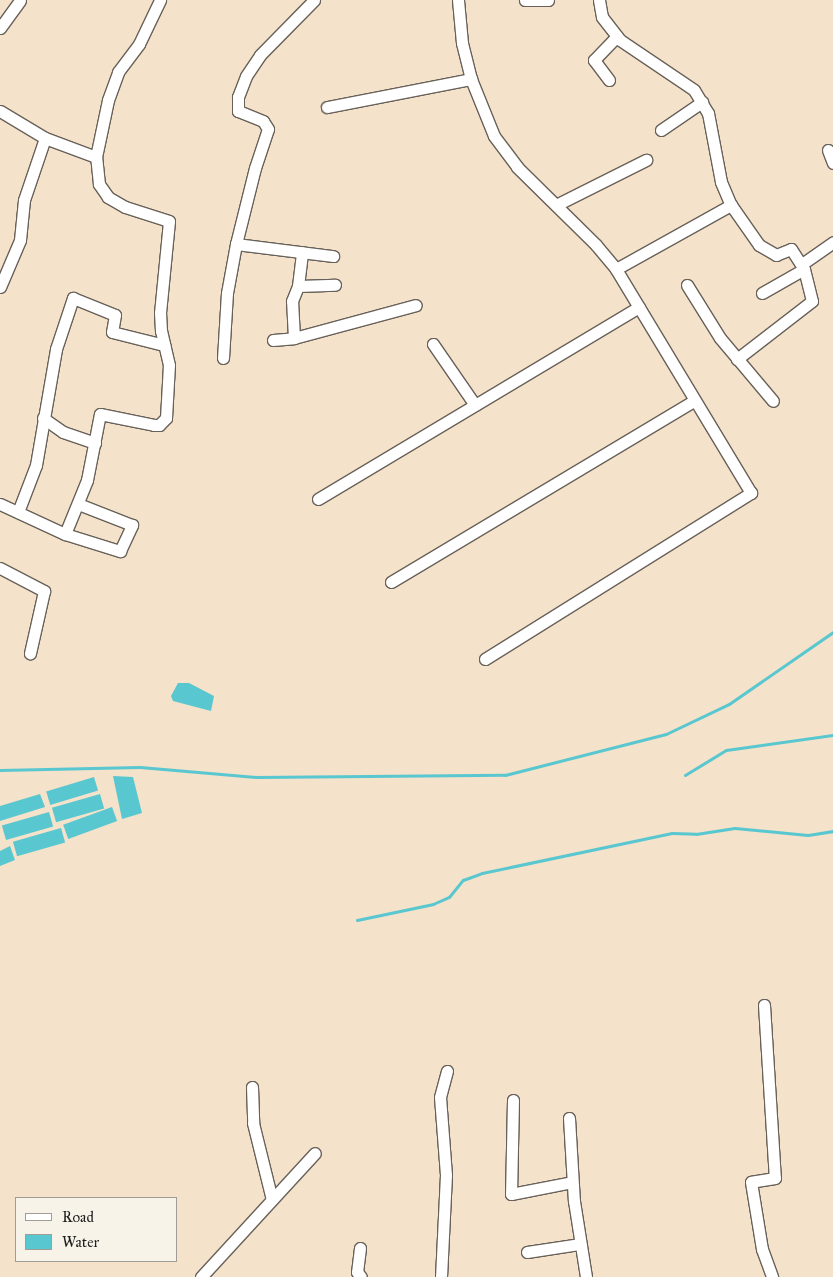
<!DOCTYPE html>
<html>
<head>
<meta charset="utf-8">
<style>
  body { margin:0 }
  #map { position:relative; width:833px; height:1277px; overflow:hidden; background:#f4e2ca; font-family:"IM FELL Great Primer",serif }
  div>[style] { position:absolute }
  [style*='--x'] { left:calc(var(--x)*1px); top:calc(var(--y)*1px); width:calc(var(--w)*1px); rotate:calc(var(--a)*1deg) }
  .water>* { inset:0; background:#59c7d0; transform-origin:0 0 }
  .stream>* { height:3px; margin:-1.5px; padding:0 1.5px; transform-origin:1.5px; border-radius:1.5px; background:#59c7d0 }
  .roads { filter:drop-shadow(1px 0 #686159) drop-shadow(-1px 0 #686159) drop-shadow(0 1px #686159) drop-shadow(0 -1px #686159) }
  .minor>* { height:11px; margin:-5.5px; padding:0 5.5px; transform-origin:5.5px; border-radius:5.5px; background:#fff }
  span { translate:-50% -50%; white-space:nowrap; text-align:center; line-height:1.15; -webkit-text-stroke:4px #f7f3e8; paint-order:stroke }
  .legend { position:absolute; left:15px; top:1197px; width:162px; height:65px; box-sizing:border-box; background:#f7f3e8; border:1px solid #9f9d96; margin:0; padding:6px 9px; list-style:none; font-size:15px; color:#1c1c1c }
  .legend li { display:flex; align-items:center; gap:10px; height:25px }
  .legend b { width:25px; border:1px solid #9f9d96 }
</style>
</head>
<body>
<div id="map">
  <div class="water">
    <i style="clip-path:polygon(178px 683px,189px 683px,214px 696px,211px 711px,173px 701px,171px 696px)"></i>
    <i style="clip-path:polygon(113px 776px,133px 777px,142px 813px,122px 819px)"></i>
    <i style="left:94px;top:777px;width:14px;height:50px;rotate:73deg"></i>
    <i style="clip-path:polygon(40px 794px,45px 807px,0 821px,0 806px)"></i>
    <i style="left:100px;top:794px;width:15px;height:50px;rotate:74deg"></i>
    <i style="left:112px;top:807px;width:15px;height:52px;rotate:70deg"></i>
    <i style="left:49px;top:812px;width:15px;height:49px;rotate:74deg"></i>
    <i style="left:61px;top:828px;width:15px;height:50px;rotate:74deg"></i>
    <i style="clip-path:polygon(10px 846px,15px 860px,0 866px,0 851px)"></i>
  </div>
  <div class="stream">
    <i style="--x:0;--y:770;--w:140;--a:-1.2"></i>
    <i style="--x:140;--y:767;--w:117;--a:4.9"></i>
    <i style="--x:257;--y:777;--w:248;--a:-0.5"></i>
    <i style="--x:505;--y:775;--w:166;--a:-14.3"></i>
    <i style="--x:666;--y:734;--w:70;--a:-25.5"></i>
    <i style="--x:729;--y:704;--w:126;--a:-34.7"></i>
    <i style="--x:685;--y:775;--w:48;--a:-31.4"></i>
    <i style="--x:726;--y:750;--w:108;--a:-8"></i>
    <i style="--x:357;--y:920;--w:78;--a:-11.9"></i>
    <i style="--x:433;--y:904;--w:17;--a:-24"></i>
    <i style="--x:449;--y:897;--w:22;--a:-51"></i>
    <i style="--x:463;--y:880;--w:20;--a:-20"></i>
    <i style="--x:482;--y:873;--w:194;--a:-11.9"></i>
    <i style="--x:672;--y:833;--w:24;--a:2"></i>
    <i style="--x:696;--y:834;--w:39;--a:-9"></i>
    <i style="--x:735;--y:828;--w:73;--a:5.5"></i>
    <i style="--x:808;--y:835;--w:25;--a:-9"></i>
  </div>
  <div class="roads">
    <div class="minor">
      <i style="--x:458;--y:0;--w:43;--a:84.7"></i>
      <i style="--x:462;--y:43;--w:37;--a:76"></i>
      <i style="--x:471;--y:79;--w:61;--a:68"></i>
      <i style="--x:494;--y:136;--w:39;--a:53"></i>
      <i style="--x:517;--y:167;--w:111;--a:44.6"></i>
      <i style="--x:596;--y:245;--w:31;--a:50"></i>
      <i style="--x:616;--y:269;--w:132;--a:-29.1"></i>
      <i style="--x:525;--y:0;--w:23;--a:0"></i>
      <i style="--x:599;--y:0;--w:17;--a:80"></i>
      <i style="--x:602;--y:17;--w:29;--a:52"></i>
      <i style="--x:620;--y:40;--w:89;--a:34"></i>
      <i style="--x:694;--y:90;--w:27;--a:59"></i>
      <i style="--x:708;--y:113;--w:70;--a:79.3"></i>
      <i style="--x:721;--y:182;--w:25;--a:67"></i>
      <i style="--x:731;--y:205;--w:49;--a:55"></i>
      <i style="--x:759;--y:245;--w:20;--a:30"></i>
      <i style="--x:776;--y:255;--w:16;--a:-22"></i>
      <i style="--x:791;--y:249;--w:24;--a:57"></i>
      <i style="--x:804;--y:269;--w:33;--a:76"></i>
      <i style="--x:812;--y:301;--w:95;--a:142.3"></i>
      <i style="--x:0;--y:28;--w:34;--a:-54"></i>
      <i style="--x:609;--y:80;--w:25;--a:-127"></i>
      <i style="--x:594;--y:60;--w:33;--a:-46"></i>
      <i style="--x:327;--y:107;--w:147;--a:-11"></i>
      <i style="--x:0;--y:111;--w:52;--a:31"></i>
      <i style="--x:45;--y:138;--w:54;--a:20.4"></i>
      <i style="--x:661;--y:130;--w:50;--a:-34.3"></i>
      <i style="--x:828;--y:150;--w:14;--a:69"></i>
      <i style="--x:556;--y:205;--w:101;--a:-26.6"></i>
      <i style="--x:236;--y:244;--w:98;--a:7.1"></i>
      <i style="--x:802;--y:264;--w:38;--a:-35"></i>
      <i style="--x:687;--y:285;--w:62;--a:58.1"></i>
      <i style="--x:720;--y:338;--w:82;--a:49.9"></i>
      <i style="--x:298;--y:286;--w:34;--a:-83"></i>
      <i style="--x:0;--y:287;--w:51;--a:-66.9"></i>
      <i style="--x:20;--y:240;--w:40;--a:-84.3"></i>
      <i style="--x:24;--y:200;--w:65;--a:-71.3"></i>
      <i style="--x:762;--y:293;--w:48;--a:-29.7"></i>
      <i style="--x:294;--y:338;--w:37;--a:-93"></i>
      <i style="--x:292;--y:301;--w:16;--a:-68"></i>
      <i style="--x:298;--y:286;--w:37;--a:-2"></i>
      <i style="--x:273;--y:340;--w:21;--a:-5"></i>
      <i style="--x:294;--y:338;--w:126;--a:-15.1"></i>
      <i style="--x:433;--y:344;--w:74;--a:55.5"></i>
      <i style="--x:223;--y:358;--w:65;--a:-86.5"></i>
      <i style="--x:227;--y:293;--w:50;--a:-79.6"></i>
      <i style="--x:236;--y:244;--w:78;--a:-76"></i>
      <i style="--x:255;--y:168;--w:41;--a:-71.6"></i>
      <i style="--x:268;--y:129;--w:9;--a:-122"></i>
      <i style="--x:263;--y:121;--w:27;--a:-158"></i>
      <i style="--x:238;--y:111;--w:14;--a:-90"></i>
      <i style="--x:238;--y:97;--w:22;--a:-69"></i>
      <i style="--x:246;--y:76;--w:25;--a:-56"></i>
      <i style="--x:260;--y:55;--w:77;--a:-45.5"></i>
      <i style="--x:43;--y:418;--w:24;--a:35"></i>
      <i style="--x:63;--y:432;--w:34;--a:19"></i>
      <i style="--x:318;--y:499;--w:374;--a:-30.9"></i>
      <i style="--x:0;--y:504;--w:72;--a:24.8"></i>
      <i style="--x:65;--y:534;--w:58;--a:17.2"></i>
      <i style="--x:120;--y:551;--w:29;--a:-65"></i>
      <i style="--x:132;--y:525;--w:58;--a:-158.7"></i>
      <i style="--x:18;--y:512;--w:50;--a:-69"></i>
      <i style="--x:36;--y:465;--w:118;--a:-80.2"></i>
      <i style="--x:56;--y:349;--w:54;--a:-71.6"></i>
      <i style="--x:73;--y:298;--w:45;--a:22"></i>
      <i style="--x:115;--y:315;--w:17;--a:100"></i>
      <i style="--x:112;--y:332;--w:54;--a:14"></i>
      <i style="--x:65;--y:534;--w:58;--a:-67.8"></i>
      <i style="--x:87;--y:480;--w:67;--a:-78.9"></i>
      <i style="--x:100;--y:414;--w:55;--a:11.5"></i>
      <i style="--x:154;--y:425;--w:5;--a:0"></i>
      <i style="--x:159;--y:425;--w:10;--a:-45"></i>
      <i style="--x:166;--y:418;--w:53;--a:-86.8"></i>
      <i style="--x:169;--y:365;--w:35;--a:-103"></i>
      <i style="--x:161;--y:331;--w:18;--a:-93"></i>
      <i style="--x:160;--y:313;--w:92;--a:-84.4"></i>
      <i style="--x:169;--y:221;--w:46;--a:-162.3"></i>
      <i style="--x:125;--y:207;--w:20;--a:-150"></i>
      <i style="--x:108;--y:197;--w:16;--a:-125"></i>
      <i style="--x:99;--y:184;--w:27;--a:-96"></i>
      <i style="--x:96;--y:157;--w:58;--a:-78.1"></i>
      <i style="--x:108;--y:100;--w:30;--a:-70"></i>
      <i style="--x:118;--y:72;--w:35;--a:-53"></i>
      <i style="--x:139;--y:44;--w:49;--a:-64.5"></i>
      <i style="--x:0;--y:568;--w:50;--a:27.6"></i>
      <i style="--x:44;--y:591;--w:64;--a:102.7"></i>
      <i style="--x:391;--y:582;--w:354;--a:-30.9"></i>
      <i style="--x:485;--y:659;--w:314;--a:-32"></i>
      <i style="--x:751;--y:493;--w:262;--a:-121.1"></i>
      <i style="--x:764;--y:1005;--w:173;--a:86.4"></i>
      <i style="--x:775;--y:1178;--w:24;--a:171"></i>
      <i style="--x:751;--y:1182;--w:68;--a:80.7"></i>
      <i style="--x:762;--y:1249;--w:30;--a:70"></i>
      <i style="--x:252;--y:1087;--w:36;--a:88"></i>
      <i style="--x:253;--y:1123;--w:79;--a:76.1"></i>
      <i style="--x:513;--y:1100;--w:94;--a:91.2"></i>
      <i style="--x:511;--y:1194;--w:62;--a:-11.1"></i>
      <i style="--x:569;--y:1118;--w:83;--a:86.6"></i>
      <i style="--x:574;--y:1201;--w:77;--a:81"></i>
      <i style="--x:360;--y:1248;--w:24;--a:97"></i>
      <i style="--x:357;--y:1272;--w:6;--a:51"></i>
      <i style="--x:527;--y:1252;--w:54;--a:-8.6"></i>
      <i style="--x:201;--y:1277;--w:168;--a:-47.4"></i>
      <i style="--x:441;--y:1277;--w:102;--a:-87.2"></i>
      <i style="--x:446;--y:1175;--w:78;--a:-94.4"></i>
      <i style="--x:440;--y:1097;--w:27;--a:-75"></i>
    </div>
  </div>
  <ul class="legend">
  <li><b style="height:6px;background:#fff"></b>Road</li>
  <li><b style="height:14px;background:#59c7d0"></b>Water</li>
  </ul>
</div>
</body>
</html>
